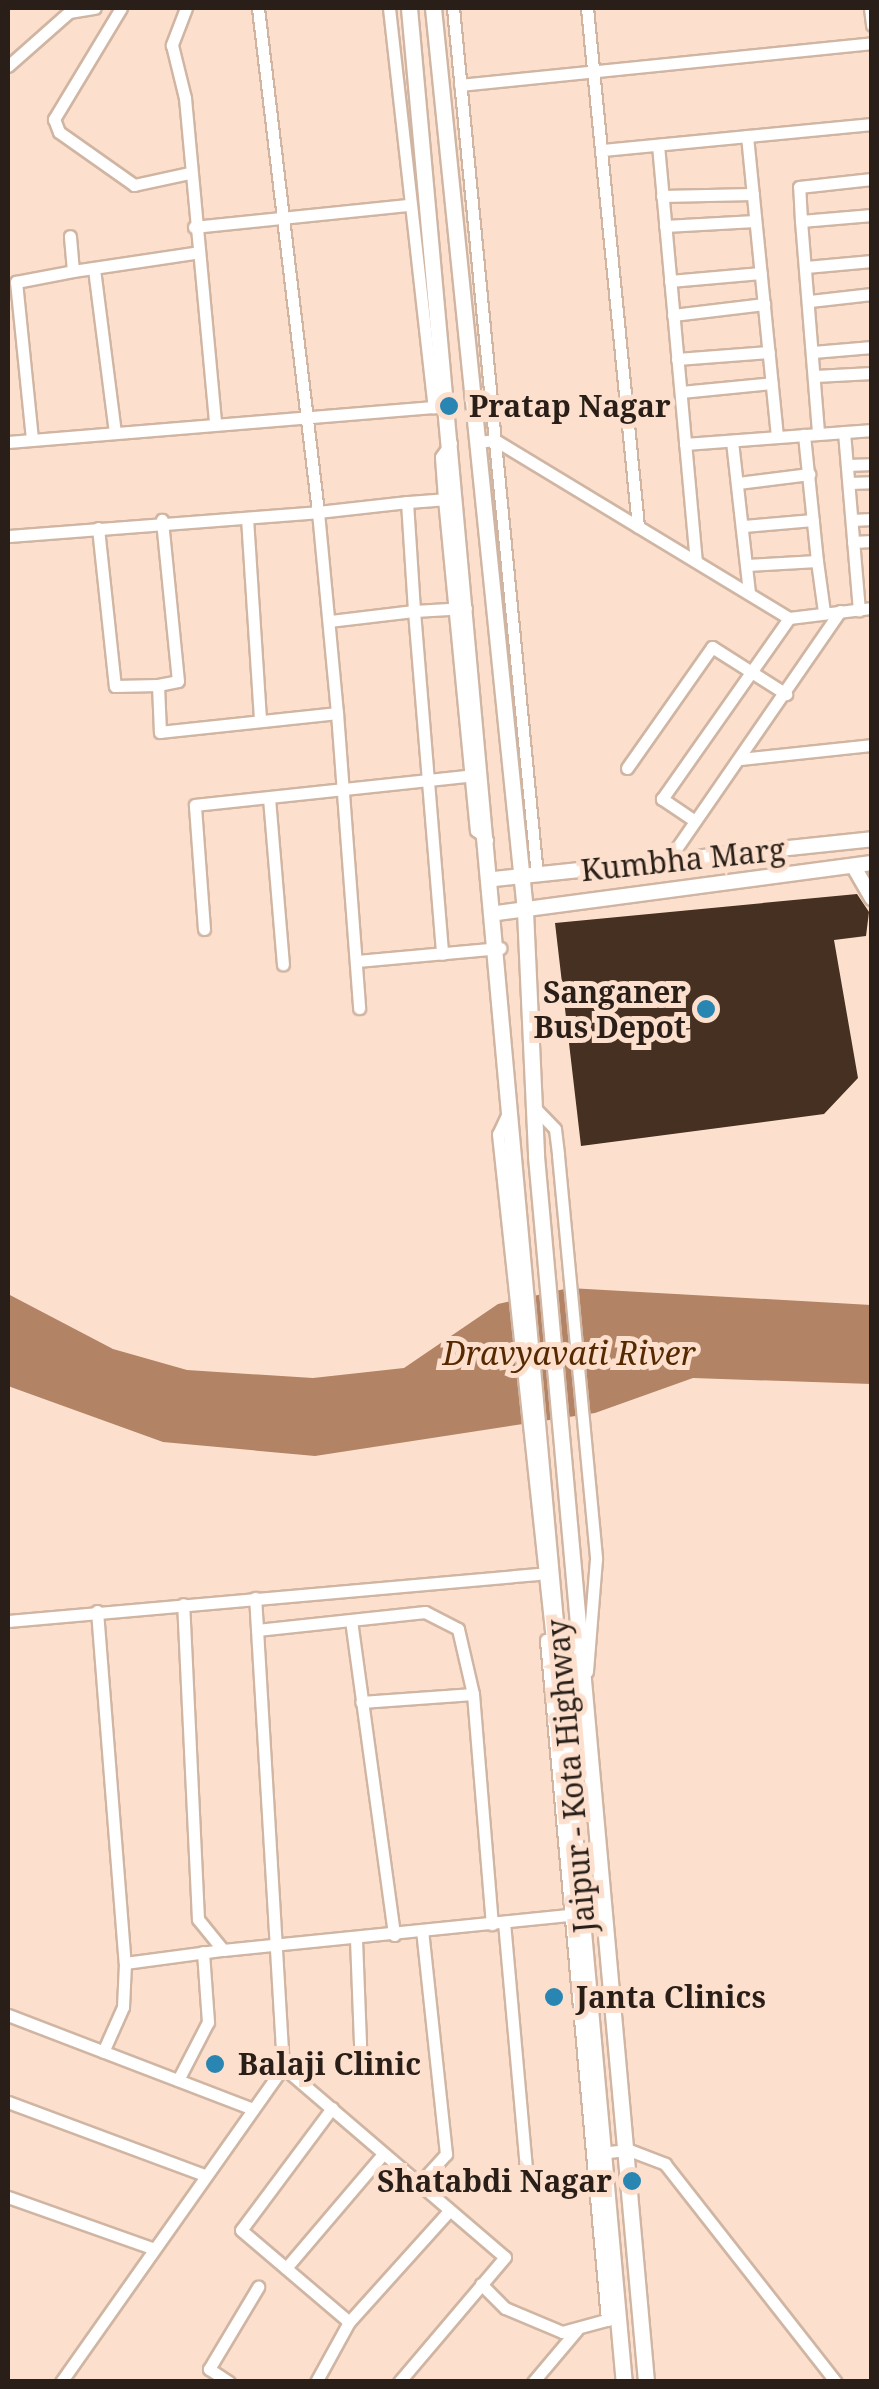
<!DOCTYPE html>
<html>
<head>
<meta charset="utf-8">
<style>
  body { margin:0 }
  #map { position:relative; width:879px; height:2389px; overflow:hidden; background:#fce0cd; font-family:"Noto Serif",serif }
  div>[style] { position:absolute }
  [style*='--x'] { left:calc(var(--x)*1px); top:calc(var(--y)*1px); width:calc(var(--w)*1px); rotate:calc(var(--a)*1deg) }
  .water>* { inset:0; background:#b28364 }
  .building>* { inset:0; background:#463021 }
  .roads { filter:drop-shadow(2px 0 #d0b5a3) drop-shadow(-2px 0 #d0b5a3) drop-shadow(0 2px #d0b5a3) drop-shadow(0 -2px #d0b5a3) }
  .minor>* { height:11px; margin:-5.5px; padding:0 5.5px; transform-origin:5.5px; border-radius:5.5px; background:#fff }
  .major>* { height:14px; margin:-7px; padding:0 7px; transform-origin:7px; border-radius:7px; background:#fff }
  .highway>* { height:15px; margin:-7.5px; padding:0 7.5px; transform-origin:7.5px; border-radius:7.5px; background:#fff }
  .dots>* { width:28px; height:28px; translate:-50% -50%; box-sizing:border-box; border:5px solid #fce0cd; border-radius:50% }
  span { translate:-50% -50%; white-space:nowrap; text-align:center; line-height:1.15; -webkit-text-stroke:10px #fce0cd; paint-order:stroke }
  .poi-label { font-size:30px; color:#291f18; font-weight:700 }
  .left { translate:0 -50%; text-align:left }
  .right { translate:-100% -50%; text-align:right }
  .street-label { font-size:30px; color:#291f18 }
  .water-label { font-size:32px; color:#562901; font-style:italic }
  .frame { position:absolute; inset:0; border:10px solid #291f18; pointer-events:none }
</style>
</head>
<body>
<div id="map">
  <div class="water">
    <i style="clip-path:polygon(569px 1288px,871px 1305px,871px 1384px,693px 1378px,595px 1413px,315px 1456px,163px 1442px,8px 1386px,8px 1294px,113px 1349px,187px 1370px,313px 1378px,404px 1368px,498px 1304px)"></i>
  </div>
  <div class="building">
    <i style="clip-path:polygon(857px 894px,869px 912px,866px 936px,834px 940px,858px 1078px,824px 1114px,581px 1146px,555px 923px)"></i>
  </div>
  <div class="roads">
    <div class="minor">
      <i style="--x:121;--y:8;--w:130;--a:121.1"></i>
      <i style="--x:54;--y:119;--w:14;--a:69"></i>
      <i style="--x:59;--y:132;--w:92;--a:35.2"></i>
      <i style="--x:134;--y:185;--w:56;--a:-12.3"></i>
      <i style="--x:186;--y:8;--w:40;--a:111"></i>
      <i style="--x:172;--y:45;--w:55;--a:76.2"></i>
      <i style="--x:185;--y:98;--w:327;--a:84.7"></i>
      <i style="--x:258;--y:8;--w:508;--a:83.21"></i>
      <i style="--x:318;--y:512;--w:90;--a:-6.4"></i>
      <i style="--x:407;--y:502;--w:109;--a:86.3"></i>
      <i style="--x:414;--y:611;--w:52;--a:-3.3"></i>
      <i style="--x:389;--y:8;--w:402;--a:83.6"></i>
      <i style="--x:453;--y:8;--w:871;--a:84.47"></i>
      <i style="--x:587;--y:8;--w:521;--a:84.38"></i>
      <i style="--x:870;--y:8;--w:17;--a:83"></i>
      <i style="--x:8;--y:66;--w:81;--a:-41.5"></i>
      <i style="--x:69;--y:12;--w:26;--a:-9"></i>
      <i style="--x:460;--y:85;--w:414;--a:-5.8"></i>
      <i style="--x:747;--y:136;--w:302;--a:84.3"></i>
      <i style="--x:658;--y:145;--w:417;--a:84.8"></i>
      <i style="--x:603;--y:150;--w:270;--a:-5.5"></i>
      <i style="--x:662;--y:196;--w:91;--a:-1.3"></i>
      <i style="--x:801;--y:221;--w:34;--a:-93"></i>
      <i style="--x:799;--y:187;--w:73;--a:-6.3"></i>
      <i style="--x:665;--y:226;--w:90;--a:-3.2"></i>
      <i style="--x:194;--y:227;--w:214;--a:-5.9"></i>
      <i style="--x:806;--y:267;--w:66;--a:-5.2"></i>
      <i style="--x:94;--y:269;--w:164;--a:82.7"></i>
      <i style="--x:73;--y:271;--w:122;--a:-8.5"></i>
      <i style="--x:670;--y:281;--w:91;--a:-5"></i>
      <i style="--x:810;--y:301;--w:62;--a:-6.4"></i>
      <i style="--x:673;--y:315;--w:92;--a:-6.9"></i>
      <i style="--x:813;--y:352;--w:59;--a:-4.8"></i>
      <i style="--x:677;--y:359;--w:92;--a:-4.4"></i>
      <i style="--x:815;--y:376;--w:57;--a:-3"></i>
      <i style="--x:681;--y:392;--w:91;--a:-5.6"></i>
      <i style="--x:818;--y:432;--w:212;--a:-94.6"></i>
      <i style="--x:801;--y:221;--w:71;--a:-4.8"></i>
      <i style="--x:844;--y:432;--w:179;--a:85.2"></i>
      <i style="--x:32;--y:439;--w:158;--a:-95.8"></i>
      <i style="--x:16;--y:282;--w:58;--a:-10.9"></i>
      <i style="--x:73;--y:271;--w:35;--a:-95"></i>
      <i style="--x:732;--y:441;--w:152;--a:83.6"></i>
      <i style="--x:8;--y:442;--w:442;--a:-4.7"></i>
      <i style="--x:477;--y:442;--w:18;--a:-6"></i>
      <i style="--x:495;--y:440;--w:344;--a:31.2"></i>
      <i style="--x:789;--y:618;--w:84;--a:-6.9"></i>
      <i style="--x:451;--y:443;--w:17;--a:126"></i>
      <i style="--x:441;--y:457;--w:42;--a:85.9"></i>
      <i style="--x:444;--y:499;--w:333;--a:84.5"></i>
      <i style="--x:476;--y:830;--w:15;--a:42"></i>
      <i style="--x:685;--y:444;--w:188;--a:-4.3"></i>
      <i style="--x:847;--y:465;--w:25;--a:-2"></i>
      <i style="--x:738;--y:483;--w:72;--a:-7.2"></i>
      <i style="--x:849;--y:483;--w:23;--a:-2"></i>
      <i style="--x:407;--y:502;--w:42;--a:-4.1"></i>
      <i style="--x:247;--y:518;--w:203;--a:86.3"></i>
      <i style="--x:852;--y:520;--w:20;--a:-3"></i>
      <i style="--x:744;--y:526;--w:69;--a:-5"></i>
      <i style="--x:98;--y:528;--w:159;--a:83.9"></i>
      <i style="--x:115;--y:686;--w:43;--a:-1.3"></i>
      <i style="--x:158;--y:685;--w:20;--a:-11"></i>
      <i style="--x:178;--y:681;--w:162;--a:-95.7"></i>
      <i style="--x:8;--y:536;--w:311;--a:-4.4"></i>
      <i style="--x:318;--y:512;--w:202;--a:84.6"></i>
      <i style="--x:853;--y:542;--w:19;--a:-3"></i>
      <i style="--x:817;--y:561;--w:51;--a:82.2"></i>
      <i style="--x:747;--y:565;--w:70;--a:-3.3"></i>
      <i style="--x:817;--y:561;--w:127;--a:-95.9"></i>
      <i style="--x:330;--y:621;--w:85;--a:-6.8"></i>
      <i style="--x:414;--y:611;--w:344;--a:85.3"></i>
      <i style="--x:158;--y:685;--w:47;--a:87.6"></i>
      <i style="--x:160;--y:732;--w:178;--a:-6.1"></i>
      <i style="--x:337;--y:713;--w:296;--a:85.7"></i>
      <i style="--x:741;--y:759;--w:132;--a:-6.1"></i>
      <i style="--x:627;--y:768;--w:148;--a:-54.9"></i>
      <i style="--x:712;--y:647;--w:88;--a:32.4"></i>
      <i style="--x:269;--y:798;--w:167;--a:85.2"></i>
      <i style="--x:695;--y:821;--w:40;--a:-146"></i>
      <i style="--x:662;--y:799;--w:221;--a:-54.9"></i>
      <i style="--x:667;--y:862;--w:305;--a:-55.4"></i>
      <i style="--x:204;--y:929;--w:124;--a:-94.2"></i>
      <i style="--x:195;--y:805;--w:281;--a:-6.1"></i>
      <i style="--x:357;--y:961;--w:144;--a:-5.2"></i>
      <i style="--x:534;--y:1107;--w:30;--a:46"></i>
      <i style="--x:555;--y:1129;--w:26;--a:83"></i>
      <i style="--x:558;--y:1155;--w:406;--a:84.6"></i>
      <i style="--x:596;--y:1559;--w:113;--a:94.6"></i>
      <i style="--x:508;--y:1113;--w:23;--a:115"></i>
      <i style="--x:498;--y:1134;--w:509;--a:83.91"></i>
      <i style="--x:97;--y:1611;--w:353;--a:85.5"></i>
      <i style="--x:125;--y:1963;--w:44;--a:92.6"></i>
      <i style="--x:123;--y:2007;--w:49;--a:114"></i>
      <i style="--x:351;--y:1620;--w:318;--a:82.2"></i>
      <i style="--x:8;--y:1621;--w:532;--a:-5.07"></i>
      <i style="--x:257;--y:1630;--w:169;--a:-6.1"></i>
      <i style="--x:425;--y:1612;--w:37;--a:27"></i>
      <i style="--x:458;--y:1629;--w:67;--a:77"></i>
      <i style="--x:473;--y:1694;--w:112;--a:175.9"></i>
      <i style="--x:546;--y:1640;--w:683;--a:84.87"></i>
      <i style="--x:473;--y:1694;--w:231;--a:85.3"></i>
      <i style="--x:504;--y:1922;--w:261;--a:84.9"></i>
      <i style="--x:356;--y:1939;--w:128;--a:87.8"></i>
      <i style="--x:223;--y:1950;--w:357;--a:-5.8"></i>
      <i style="--x:125;--y:1963;--w:99;--a:-7.6"></i>
      <i style="--x:223;--y:1950;--w:40;--a:-129"></i>
      <i style="--x:198;--y:1919;--w:315;--a:-92.7"></i>
      <i style="--x:8;--y:2015;--w:262;--a:21"></i>
      <i style="--x:283;--y:2067;--w:292;--a:40.6"></i>
      <i style="--x:505;--y:2257;--w:164;--a:130.3"></i>
      <i style="--x:178;--y:2080;--w:65;--a:-62.7"></i>
      <i style="--x:208;--y:2022;--w:70;--a:-94.1"></i>
      <i style="--x:8;--y:2102;--w:207;--a:20.4"></i>
      <i style="--x:332;--y:2108;--w:152;--a:126.7"></i>
      <i style="--x:241;--y:2230;--w:142;--a:40.4"></i>
      <i style="--x:599;--y:2153;--w:30;--a:-6"></i>
      <i style="--x:629;--y:2150;--w:39;--a:21"></i>
      <i style="--x:665;--y:2164;--w:277;--a:51.9"></i>
      <i style="--x:418;--y:2185;--w:42;--a:-47.9"></i>
      <i style="--x:446;--y:2154;--w:224;--a:-96.1"></i>
      <i style="--x:8;--y:2197;--w:153;--a:19.5"></i>
      <i style="--x:286;--y:2268;--w:150;--a:-49.6"></i>
      <i style="--x:481;--y:2284;--w:34;--a:45"></i>
      <i style="--x:505;--y:2308;--w:62;--a:22.8"></i>
      <i style="--x:562;--y:2332;--w:50;--a:-15.2"></i>
      <i style="--x:61;--y:2382;--w:385;--a:-54.8"></i>
      <i style="--x:283;--y:2067;--w:470;--a:-93.4"></i>
      <i style="--x:229;--y:2382;--w:24;--a:-147"></i>
      <i style="--x:209;--y:2369;--w:96;--a:-59.1"></i>
      <i style="--x:316;--y:2382;--w:68;--a:-61.2"></i>
      <i style="--x:349;--y:2322;--w:147;--a:-48"></i>
      <i style="--x:533;--y:2382;--w:68;--a:-49.8"></i>
    </div>
    <div class="major">
      <i style="--x:854;--y:867;--w:36;--a:60"></i>
      <i style="--x:494;--y:879;--w:380;--a:-6"></i>
      <i style="--x:497;--y:913;--w:378;--a:-7.6"></i>
    </div>
    <div class="highway">
      <i style="--x:409;--y:8;--w:2384;--a:84.83"></i>
      <i style="--x:433;--y:8;--w:908;--a:84.18"></i>
      <i style="--x:525;--y:911;--w:245;--a:87.4"></i>
      <i style="--x:536;--y:1156;--w:1231;--a:84.87"></i>
    </div>
  </div>
  <div class="dots">
    <i style="left:449px;top:406px;background:#2985b2"></i>
    <i style="left:706px;top:1009px;background:#2985b2"></i>
    <i style="left:554px;top:1997px;background:#2985b2"></i>
    <i style="left:215px;top:2064px;background:#2985b2"></i>
    <i style="left:632px;top:2181px;background:#2985b2"></i>
  </div>
  <div class="poi-label">
    <span class="left" style="left:469px;top:406px">Pratap Nagar</span>
    <span class="right" style="left:686px;top:1009px">Sanganer<br>Bus Depot</span>
    <span class="left" style="left:576px;top:1997px">Janta Clinics</span>
    <span class="left" style="left:238px;top:2064px">Balaji Clinic</span>
    <span class="right" style="left:612px;top:2181px">Shatabdi Nagar</span>
  </div>
  <div class="street-label">
    <span style="left:683px;top:860px;rotate:-6deg">Kumbha Marg</span>
    <span style="left:571px;top:1776px;rotate:-95deg">Jaipur - Kota Highway</span>
  </div>
  <div class="water-label">
    <span style="left:569px;top:1353px">Dravyavati River</span>
  </div>
  <div class="frame"></div>
</div>
</body>
</html>
